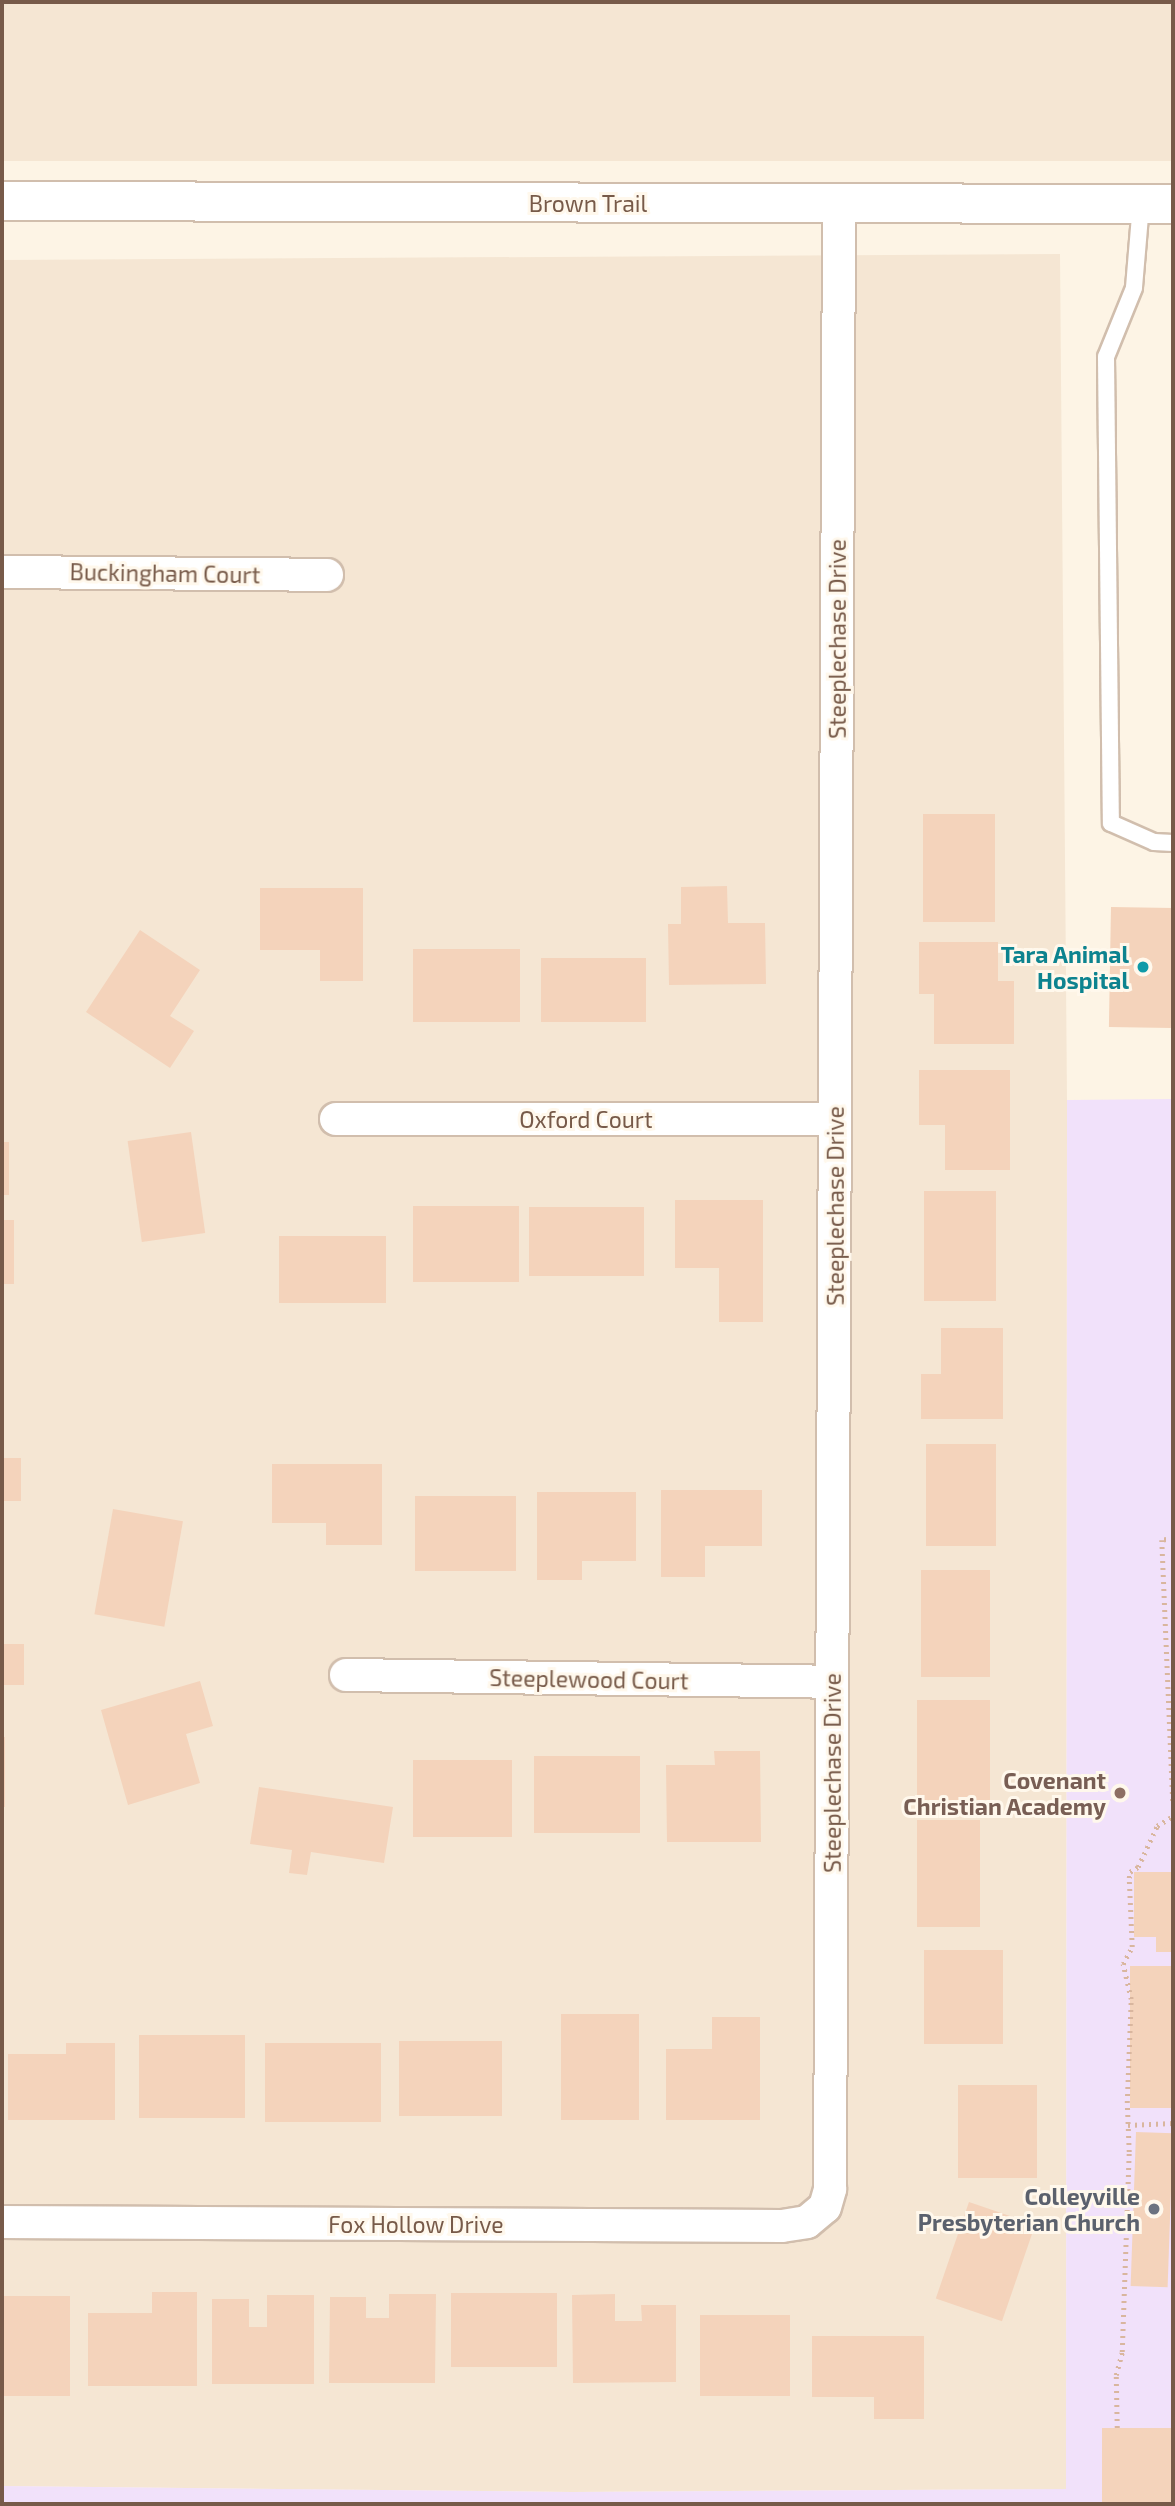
<!DOCTYPE html>
<html>
<head>
<meta charset="utf-8">
<style>
  body { margin:0 }
  #map { position:relative; width:1175px; height:2506px; overflow:hidden; background:#fdf4e5; font-family:"Exo 2",sans-serif }
  div>[style] { position:absolute }
  [style*='--x'] { left:calc(var(--x)*1px); top:calc(var(--y)*1px); width:calc(var(--w)*1px); rotate:calc(var(--a)*1deg) }
  .residential>* { inset:0; background:#f5e6d3; transform-origin:0 0 }
  .education>* { inset:0; background:#f1e1fa }
  .building>* { inset:0; background:#f4d3bb; transform-origin:0 0 }
  .path>* { height:4.5px; margin-top:-2.25px; transform-origin:0; background:repeating-linear-gradient(90deg,#d9b69e 0 2px,transparent 0 7px) }
  .roads { filter:drop-shadow(2px 0 #d1bead) drop-shadow(-2px 0 #d1bead) drop-shadow(0 2px #d1bead) drop-shadow(0 -2px #d1bead) }
  .service>* { height:16px; margin:-8px; padding:0 8px; transform-origin:8px; border-radius:8px; background:#fff }
  .minor>* { height:32px; margin:-16px; padding:0 16px; transform-origin:16px; border-radius:16px; background:#fff }
  .tertiary>* { height:38px; margin:-19px; padding:0 19px; transform-origin:19px; border-radius:19px; background:#fff }
  .dots>* { width:19px; height:19px; translate:-50% -50%; box-sizing:border-box; border:4px solid #fff8ec; border-radius:50% }
  span { translate:-50% -50%; white-space:nowrap; text-align:center; line-height:1.15; -webkit-text-stroke:6px #fff8ec; paint-order:stroke }
  .street-label { font-size:23px; color:#775a49 }
  .culture-label { font-size:23px; color:#0d838f; font-weight:700 }
  .right { translate:-100% -50%; text-align:right }
  .education-label { font-size:23px; color:#785e54; font-weight:700 }
  .worship-label { font-size:23px; color:#5b616d; font-weight:700 }
  .frame { position:absolute; inset:0; border:4px solid #775a49; pointer-events:none }
</style>
</head>
<body>
<div id="map">
  <div class="residential">
    <i style="left:2px;top:2px;width:1171px;height:159px"></i>
    <i style="clip-path:polygon(1060px 254px,1067px 1100px,1066px 2489px,572px 2492px,2px 2486px,2px 260px)"></i>
  </div>
  <div class="education">
    <i style="clip-path:polygon(1173px 1099px,1173px 2504px,2px 2504px,2px 2486px,572px 2492px,1066px 2489px,1067px 1100px)"></i>
  </div>
  <div class="building">
    <i style="left:923px;top:814px;width:72px;height:108px"></i>
    <i style="clip-path:polygon(727px 886px,728px 923px,765px 923px,766px 984px,669px 985px,668px 924px,681px 924px,681px 887px)"></i>
    <i style="clip-path:polygon(260px 888px,363px 888px,363px 981px,320px 981px,320px 950px,260px 950px)"></i>
    <i style="left:1111px;top:907px;width:62px;height:120px;rotate:1deg"></i>
    <i style="clip-path:polygon(140px 930px,200px 970px,170px 1016px,194px 1031px,170px 1068px,86px 1012px)"></i>
    <i style="clip-path:polygon(919px 942px,998px 942px,998px 981px,1014px 981px,1014px 1044px,934px 1044px,934px 994px,919px 994px)"></i>
    <i style="left:413px;top:949px;width:107px;height:73px"></i>
    <i style="left:541px;top:958px;width:105px;height:64px"></i>
    <i style="clip-path:polygon(919px 1070px,1010px 1070px,1010px 1170px,945px 1170px,945px 1125px,919px 1125px)"></i>
    <i style="left:191px;top:1132px;width:102px;height:64px;rotate:82deg"></i>
    <i style="left:2px;top:1142px;width:7px;height:53px"></i>
    <i style="left:924px;top:1191px;width:72px;height:110px"></i>
    <i style="clip-path:polygon(675px 1200px,763px 1200px,763px 1322px,719px 1322px,719px 1268px,675px 1268px)"></i>
    <i style="left:413px;top:1206px;width:106px;height:76px"></i>
    <i style="left:529px;top:1207px;width:115px;height:69px"></i>
    <i style="left:2px;top:1220px;width:12px;height:64px"></i>
    <i style="left:279px;top:1236px;width:107px;height:67px"></i>
    <i style="clip-path:polygon(941px 1328px,1003px 1328px,1003px 1419px,921px 1419px,921px 1374px,941px 1374px)"></i>
    <i style="left:926px;top:1444px;width:70px;height:102px"></i>
    <i style="left:2px;top:1458px;width:19px;height:43px"></i>
    <i style="clip-path:polygon(272px 1464px,382px 1464px,382px 1545px,326px 1545px,326px 1523px,272px 1523px)"></i>
    <i style="clip-path:polygon(661px 1490px,762px 1490px,762px 1546px,705px 1546px,705px 1577px,661px 1577px)"></i>
    <i style="clip-path:polygon(537px 1492px,636px 1492px,636px 1561px,582px 1561px,582px 1580px,537px 1580px)"></i>
    <i style="left:415px;top:1496px;width:101px;height:75px"></i>
    <i style="left:113px;top:1509px;width:71px;height:107px;rotate:10deg"></i>
    <i style="left:921px;top:1570px;width:69px;height:107px"></i>
    <i style="left:2px;top:1644px;width:22px;height:41px"></i>
    <i style="clip-path:polygon(200px 1681px,213px 1726px,186px 1734px,200px 1783px,128px 1805px,101px 1710px)"></i>
    <i style="left:917px;top:1700px;width:73px;height:100px"></i>
    <i style="left:2px;top:1737px;width:3px;height:70px"></i>
    <i style="clip-path:polygon(714px 1751px,760px 1751px,761px 1842px,667px 1842px,666px 1765px,715px 1765px)"></i>
    <i style="left:534px;top:1756px;width:106px;height:77px"></i>
    <i style="left:413px;top:1760px;width:99px;height:77px"></i>
    <i style="clip-path:polygon(259px 1787px,393px 1807px,384px 1863px,311px 1852px,307px 1875px,289px 1873px,292px 1850px,250px 1844px)"></i>
    <i style="left:917px;top:1820px;width:63px;height:107px"></i>
    <i style="clip-path:polygon(1134px 1872px,1173px 1872px,1173px 1952px,1156px 1952px,1156px 1937px,1134px 1937px)"></i>
    <i style="left:924px;top:1950px;width:79px;height:94px"></i>
    <i style="left:1130px;top:1966px;width:43px;height:142px"></i>
    <i style="left:561px;top:2014px;width:78px;height:106px"></i>
    <i style="clip-path:polygon(712px 2017px,760px 2017px,760px 2120px,666px 2120px,666px 2049px,712px 2049px)"></i>
    <i style="left:139px;top:2035px;width:106px;height:83px"></i>
    <i style="left:399px;top:2041px;width:103px;height:75px"></i>
    <i style="clip-path:polygon(66px 2043px,115px 2043px,115px 2120px,8px 2120px,8px 2054px,66px 2054px)"></i>
    <i style="left:265px;top:2043px;width:116px;height:79px"></i>
    <i style="left:958px;top:2085px;width:79px;height:93px"></i>
    <i style="left:1136px;top:2132px;width:37px;height:154px;rotate:2deg"></i>
    <i style="left:969px;top:2202px;width:70px;height:102px;rotate:19deg"></i>
    <i style="clip-path:polygon(152px 2292px,197px 2292px,197px 2386px,88px 2386px,88px 2313px,152px 2313px)"></i>
    <i style="left:451px;top:2293px;width:106px;height:74px"></i>
    <i style="clip-path:polygon(389px 2294px,436px 2294px,435px 2383px,329px 2383px,330px 2297px,366px 2297px,366px 2318px,389px 2318px)"></i>
    <i style="clip-path:polygon(615px 2294px,615px 2321px,642px 2321px,641px 2305px,676px 2305px,676px 2382px,573px 2383px,572px 2295px)"></i>
    <i style="clip-path:polygon(267px 2295px,314px 2295px,314px 2384px,212px 2384px,212px 2299px,249px 2299px,249px 2327px,267px 2327px)"></i>
    <i style="left:2px;top:2296px;width:68px;height:100px"></i>
    <i style="left:700px;top:2315px;width:90px;height:81px"></i>
    <i style="clip-path:polygon(812px 2336px,924px 2336px,924px 2419px,874px 2419px,874px 2397px,812px 2397px)"></i>
    <i style="left:1102px;top:2428px;width:71px;height:76px"></i>
  </div>
  <div class="path">
    <i style="--x:1173;--y:1539;--w:11;--a:175"></i>
    <i style="--x:1162;--y:1540;--w:262;--a:87.6"></i>
    <i style="--x:1128;--y:2125;--w:45;--a:-2.5"></i>
    <i style="--x:1117;--y:2428;--w:53;--a:-91.1"></i>
    <i style="--x:1116;--y:2375;--w:24;--a:-75"></i>
    <i style="--x:1122;--y:2352;--w:200;--a:-88"></i>
    <i style="--x:1129;--y:2152;--w:49;--a:-92.3"></i>
    <i style="--x:1127;--y:2103;--w:104;--a:-87.8"></i>
    <i style="--x:1131;--y:1999;--w:36;--a:-103"></i>
    <i style="--x:1123;--y:1964;--w:19;--a:-62"></i>
    <i style="--x:1132;--y:1947;--w:69;--a:-92.5"></i>
    <i style="--x:1129;--y:1878;--w:6;--a:-81"></i>
    <i style="--x:1130;--y:1872;--w:9;--a:-32"></i>
    <i style="--x:1138;--y:1867;--w:45;--a:-65.1"></i>
    <i style="--x:1157;--y:1826;--w:19;--a:-32"></i>
  </div>
  <div class="roads">
    <div class="service">
      <i style="--x:1141;--y:204;--w:84;--a:94.8"></i>
      <i style="--x:1134;--y:288;--w:74;--a:112.1"></i>
      <i style="--x:1106;--y:357;--w:466;--a:89.4"></i>
      <i style="--x:1111;--y:823;--w:47;--a:23.8"></i>
      <i style="--x:1154;--y:842;--w:19;--a:3"></i>
    </div>
    <div class="minor">
      <i style="--x:2;--y:572;--w:325;--a:0.5"></i>
      <i style="--x:336;--y:1119;--w:499;--a:0"></i>
      <i style="--x:346;--y:1675;--w:486;--a:0.8"></i>
      <i style="--x:2;--y:2222;--w:780;--a:0.29"></i>
      <i style="--x:782;--y:2226;--w:25;--a:-9"></i>
      <i style="--x:807;--y:2222;--w:23;--a:-40"></i>
      <i style="--x:825;--y:2207;--w:19;--a:-74"></i>
      <i style="--x:830;--y:2189;--w:1985;--a:-89.74"></i>
    </div>
    <div class="tertiary">
      <i style="--x:2;--y:201;--w:1171;--a:0.15"></i>
    </div>
  </div>
  <div class="dots">
    <i style="left:1143px;top:967px;background:#0f9aa8"></i>
    <i style="left:1120px;top:1793px;background:#8d6e63"></i>
    <i style="left:1154px;top:2209px;background:#6b7280"></i>
  </div>
  <div class="street-label">
    <span style="left:588px;top:203px">Brown Trail</span>
    <span style="left:165px;top:573px;rotate:1deg">Buckingham Court</span>
    <span style="left:837px;top:639px;rotate:-90deg">Steeplechase Drive</span>
    <span style="left:586px;top:1119px">Oxford Court</span>
    <span style="left:835px;top:1206px;rotate:-90deg">Steeplechase Drive</span>
    <span style="left:589px;top:1679px;rotate:1deg">Steeplewood Court</span>
    <span style="left:832px;top:1773px;rotate:-90deg">Steeplechase Drive</span>
    <span style="left:416px;top:2224px">Fox Hollow Drive</span>
  </div>
  <div class="culture-label">
    <span class="right" style="left:1129px;top:967px">Tara Animal<br>Hospital</span>
  </div>
  <div class="education-label">
    <span class="right" style="left:1106px;top:1793px">Covenant<br>Christian Academy</span>
  </div>
  <div class="worship-label">
    <span class="right" style="left:1140px;top:2209px">Colleyville<br>Presbyterian Church</span>
  </div>
  <div class="frame"></div>
</div>
</body>
</html>
